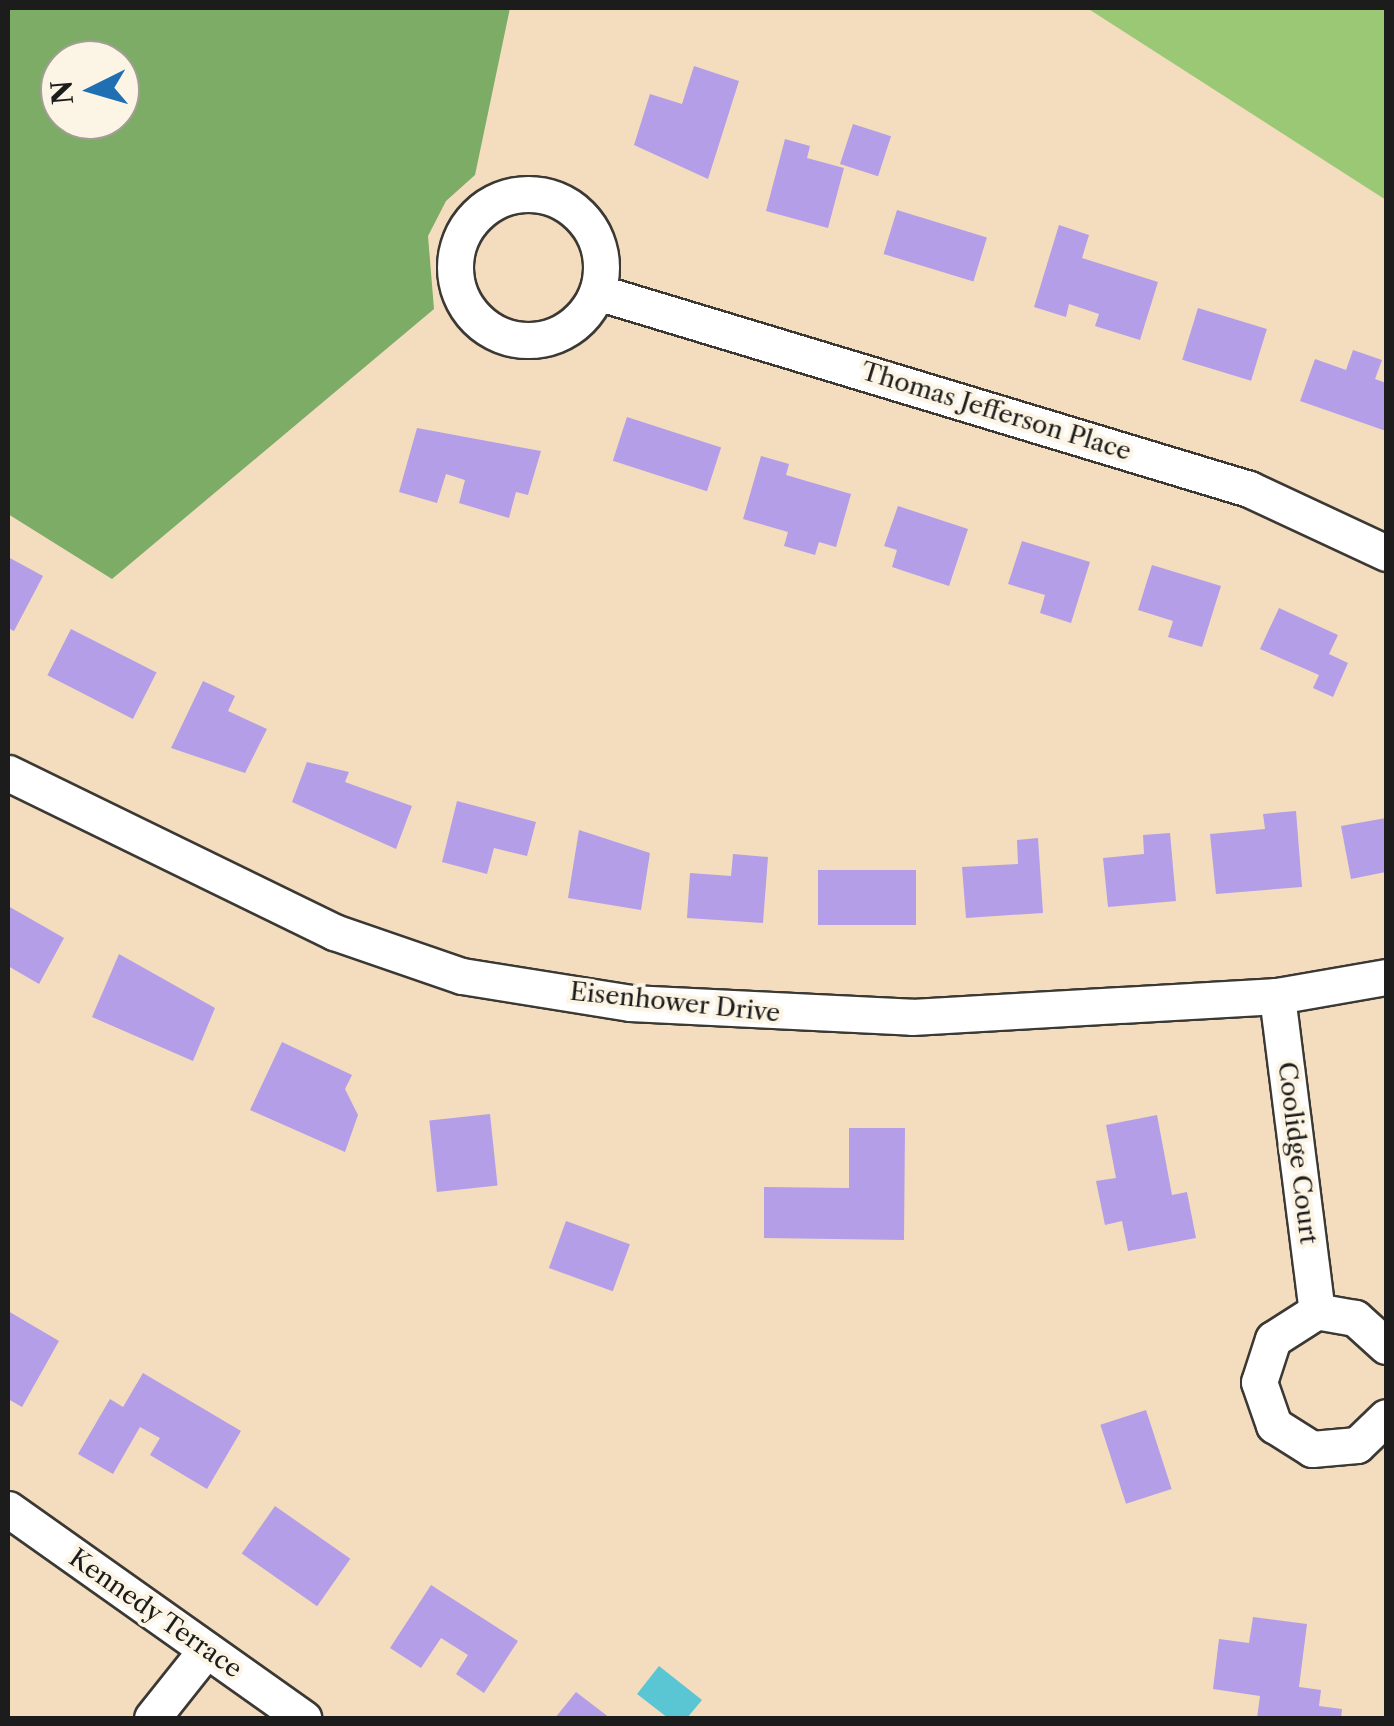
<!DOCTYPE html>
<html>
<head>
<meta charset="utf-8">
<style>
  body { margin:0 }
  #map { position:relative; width:1394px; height:1726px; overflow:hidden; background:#f3ddbe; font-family:"Libre Caslon Text",serif }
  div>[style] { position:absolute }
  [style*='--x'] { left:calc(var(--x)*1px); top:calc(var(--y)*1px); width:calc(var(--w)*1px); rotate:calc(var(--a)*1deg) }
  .green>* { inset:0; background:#9bc875 }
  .forest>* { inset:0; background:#7cac66 }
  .water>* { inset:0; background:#5ac6d4 }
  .building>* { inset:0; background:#b49ee8; transform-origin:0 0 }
  .roads { filter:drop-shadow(2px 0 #3c3934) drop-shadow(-2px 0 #3c3934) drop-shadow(0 2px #3c3934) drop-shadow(0 -2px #3c3934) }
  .street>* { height:35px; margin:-17.5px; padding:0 17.5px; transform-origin:17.5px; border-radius:17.5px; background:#fff }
  .street>.ring { margin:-17.5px; padding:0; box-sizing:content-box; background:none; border:35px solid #fff; border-radius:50% }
  span { translate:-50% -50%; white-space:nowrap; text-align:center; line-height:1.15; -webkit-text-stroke:8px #fcf5e5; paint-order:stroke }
  .street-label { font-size:25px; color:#1c1c1c }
  .frame { position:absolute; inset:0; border:10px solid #1c1c1c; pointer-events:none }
  .north { position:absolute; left:40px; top:40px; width:100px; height:100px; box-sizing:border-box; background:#fcf5e5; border:2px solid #a29e95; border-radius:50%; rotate:265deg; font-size:28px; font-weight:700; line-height:40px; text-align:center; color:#1c1c1c }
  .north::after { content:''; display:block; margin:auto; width:35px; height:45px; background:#1f6fb2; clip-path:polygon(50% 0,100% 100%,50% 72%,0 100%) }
</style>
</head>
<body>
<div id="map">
  <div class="green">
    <i style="clip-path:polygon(1087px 8px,1386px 8px,1386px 200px)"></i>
  </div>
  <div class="forest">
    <i style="clip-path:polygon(evenodd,8px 8px,510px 8px,475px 175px,446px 201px,428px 236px,434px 309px,112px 579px,8px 514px,8px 8px,60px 60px,120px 60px,120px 120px,60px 120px,60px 60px)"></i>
  </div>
  <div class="water">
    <i style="clip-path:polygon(659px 1666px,702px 1700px,687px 1718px,668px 1718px,637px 1694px)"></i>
  </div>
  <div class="building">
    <i style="clip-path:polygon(694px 66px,739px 81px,708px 179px,634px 145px,650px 94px,682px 104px)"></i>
    <i style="left:853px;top:124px;width:40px;height:42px;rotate:18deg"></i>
    <i style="clip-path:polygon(785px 139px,810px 146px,807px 158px,844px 168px,828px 228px,766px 211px)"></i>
    <i style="left:897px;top:210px;width:94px;height:46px;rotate:17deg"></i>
    <i style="clip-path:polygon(1059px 225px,1089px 235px,1082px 258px,1158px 282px,1140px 340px,1095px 326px,1099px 314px,1069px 304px,1066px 317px,1034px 307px)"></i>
    <i style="left:1198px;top:308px;width:72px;height:54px;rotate:17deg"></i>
    <i style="clip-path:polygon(1353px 350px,1382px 360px,1375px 379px,1386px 383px,1386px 431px,1300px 401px,1315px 359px,1346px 370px)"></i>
    <i style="left:627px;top:417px;width:99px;height:46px;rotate:18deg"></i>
    <i style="clip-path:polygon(417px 428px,541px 451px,528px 495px,516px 492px,509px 518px,459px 503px,465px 480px,446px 474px,437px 503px,399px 492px)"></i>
    <i style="clip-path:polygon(761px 456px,789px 464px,786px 475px,851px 494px,836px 547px,819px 542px,815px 555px,784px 546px,788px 532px,743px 519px)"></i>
    <i style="clip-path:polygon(898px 506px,968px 529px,949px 586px,892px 567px,897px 550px,884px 546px)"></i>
    <i style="clip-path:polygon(1022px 541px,1090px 562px,1071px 623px,1040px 613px,1045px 595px,1008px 584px)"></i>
    <i style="clip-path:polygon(8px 557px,43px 576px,14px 631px,8px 628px)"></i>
    <i style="clip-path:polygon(1152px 565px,1221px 586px,1202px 647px,1168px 637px,1173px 621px,1138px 610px)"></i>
    <i style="clip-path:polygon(1279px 608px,1338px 635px,1329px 654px,1348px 663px,1333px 697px,1313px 688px,1319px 675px,1260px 649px)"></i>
    <i style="left:71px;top:629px;width:96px;height:52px;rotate:27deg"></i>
    <i style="clip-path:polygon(203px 681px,235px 696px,228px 711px,267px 729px,245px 773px,171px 748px)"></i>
    <i style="clip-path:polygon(307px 762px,349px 772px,345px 782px,412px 806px,396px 849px,292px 802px)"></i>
    <i style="clip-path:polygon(457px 801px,536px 822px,527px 856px,494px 848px,487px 874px,442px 862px)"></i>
    <i style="clip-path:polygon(1296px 811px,1302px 887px,1216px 894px,1210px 834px,1265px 829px,1263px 814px)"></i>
    <i style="clip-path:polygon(1386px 818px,1386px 872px,1351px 879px,1341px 826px)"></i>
    <i style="clip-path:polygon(579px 830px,650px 853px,641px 910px,568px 898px)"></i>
    <i style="clip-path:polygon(1170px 833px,1176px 901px,1108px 907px,1103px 858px,1144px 854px,1143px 835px)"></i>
    <i style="clip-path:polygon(1038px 838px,1043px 913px,966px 918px,962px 867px,1018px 864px,1017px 840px)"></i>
    <i style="clip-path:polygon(733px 854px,768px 857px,763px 923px,687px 918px,690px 873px,731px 876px)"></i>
    <i style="left:818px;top:870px;width:98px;height:55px"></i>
    <i style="clip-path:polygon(8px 906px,64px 938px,39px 984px,8px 966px)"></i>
    <i style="clip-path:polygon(119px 954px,215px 1008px,193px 1061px,92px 1017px)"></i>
    <i style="clip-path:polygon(282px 1042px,352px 1075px,345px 1089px,358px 1115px,345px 1152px,250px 1110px)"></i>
    <i style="left:490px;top:1114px;width:72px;height:61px;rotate:84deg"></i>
    <i style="clip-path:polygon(1157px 1115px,1172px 1195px,1187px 1192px,1196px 1238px,1128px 1251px,1122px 1221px,1105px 1225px,1096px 1181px,1116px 1178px,1106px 1125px)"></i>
    <i style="clip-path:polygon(849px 1128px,905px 1128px,904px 1240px,764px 1238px,764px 1187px,849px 1188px)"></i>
    <i style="left:566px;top:1221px;width:68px;height:50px;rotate:20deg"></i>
    <i style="clip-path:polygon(8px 1311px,59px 1341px,22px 1407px,8px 1399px)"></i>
    <i style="clip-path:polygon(143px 1373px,241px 1431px,207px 1489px,150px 1455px,160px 1438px,140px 1427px,113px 1474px,78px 1454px,110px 1399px,123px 1407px)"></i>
    <i style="left:1146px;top:1410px;width:83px;height:48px;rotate:72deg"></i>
    <i style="left:275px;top:1506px;width:92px;height:58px;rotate:35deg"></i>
    <i style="clip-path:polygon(431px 1585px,518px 1641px,484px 1693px,456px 1674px,468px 1655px,441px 1638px,421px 1668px,390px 1648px)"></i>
    <i style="clip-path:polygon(1253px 1617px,1307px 1624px,1299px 1687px,1321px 1690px,1319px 1706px,1342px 1709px,1341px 1718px,1257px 1718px,1260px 1696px,1213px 1689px,1219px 1639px,1249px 1643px)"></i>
    <i style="clip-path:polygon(576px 1692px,610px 1718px,555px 1718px)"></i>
  </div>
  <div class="roads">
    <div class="street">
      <i class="ring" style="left:455px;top:194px;width:111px;height:111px"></i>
      <i style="--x:597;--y:292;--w:681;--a:16.81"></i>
      <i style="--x:1249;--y:489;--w:151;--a:25"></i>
      <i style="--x:8;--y:773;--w:363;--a:26"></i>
      <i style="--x:334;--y:932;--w:135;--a:19"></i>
      <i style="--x:462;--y:976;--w:170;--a:9.1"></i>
      <i style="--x:630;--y:1003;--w:282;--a:2.8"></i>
      <i style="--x:912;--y:1017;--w:366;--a:-3.3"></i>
      <i style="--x:1277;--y:996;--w:111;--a:-9.9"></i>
      <i style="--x:1277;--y:996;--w:318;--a:82.8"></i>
      <i style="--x:1386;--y:1346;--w:42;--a:-137.9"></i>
      <i style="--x:1355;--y:1318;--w:39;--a:-170"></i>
      <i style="--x:1317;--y:1311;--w:52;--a:147.5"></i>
      <i style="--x:1273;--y:1339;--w:45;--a:108"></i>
      <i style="--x:1259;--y:1382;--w:46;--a:70.8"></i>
      <i style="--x:1274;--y:1425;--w:45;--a:32.3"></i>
      <i style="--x:1312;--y:1449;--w:45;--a:-5.1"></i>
      <i style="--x:1357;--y:1445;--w:40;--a:-44"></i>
      <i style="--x:8;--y:1509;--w:362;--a:35.3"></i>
      <i style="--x:152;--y:1718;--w:87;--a:-51.5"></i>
    </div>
  </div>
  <div class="street-label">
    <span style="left:996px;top:412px;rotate:17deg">Thomas Jefferson Place</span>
    <span style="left:675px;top:1003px;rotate:6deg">Eisenhower Drive</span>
    <span style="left:1297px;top:1153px;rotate:83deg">Coolidge Court</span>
    <span style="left:155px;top:1614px;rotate:35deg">Kennedy Terrace</span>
  </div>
  <div class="frame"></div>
  <div class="north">N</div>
</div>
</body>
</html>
